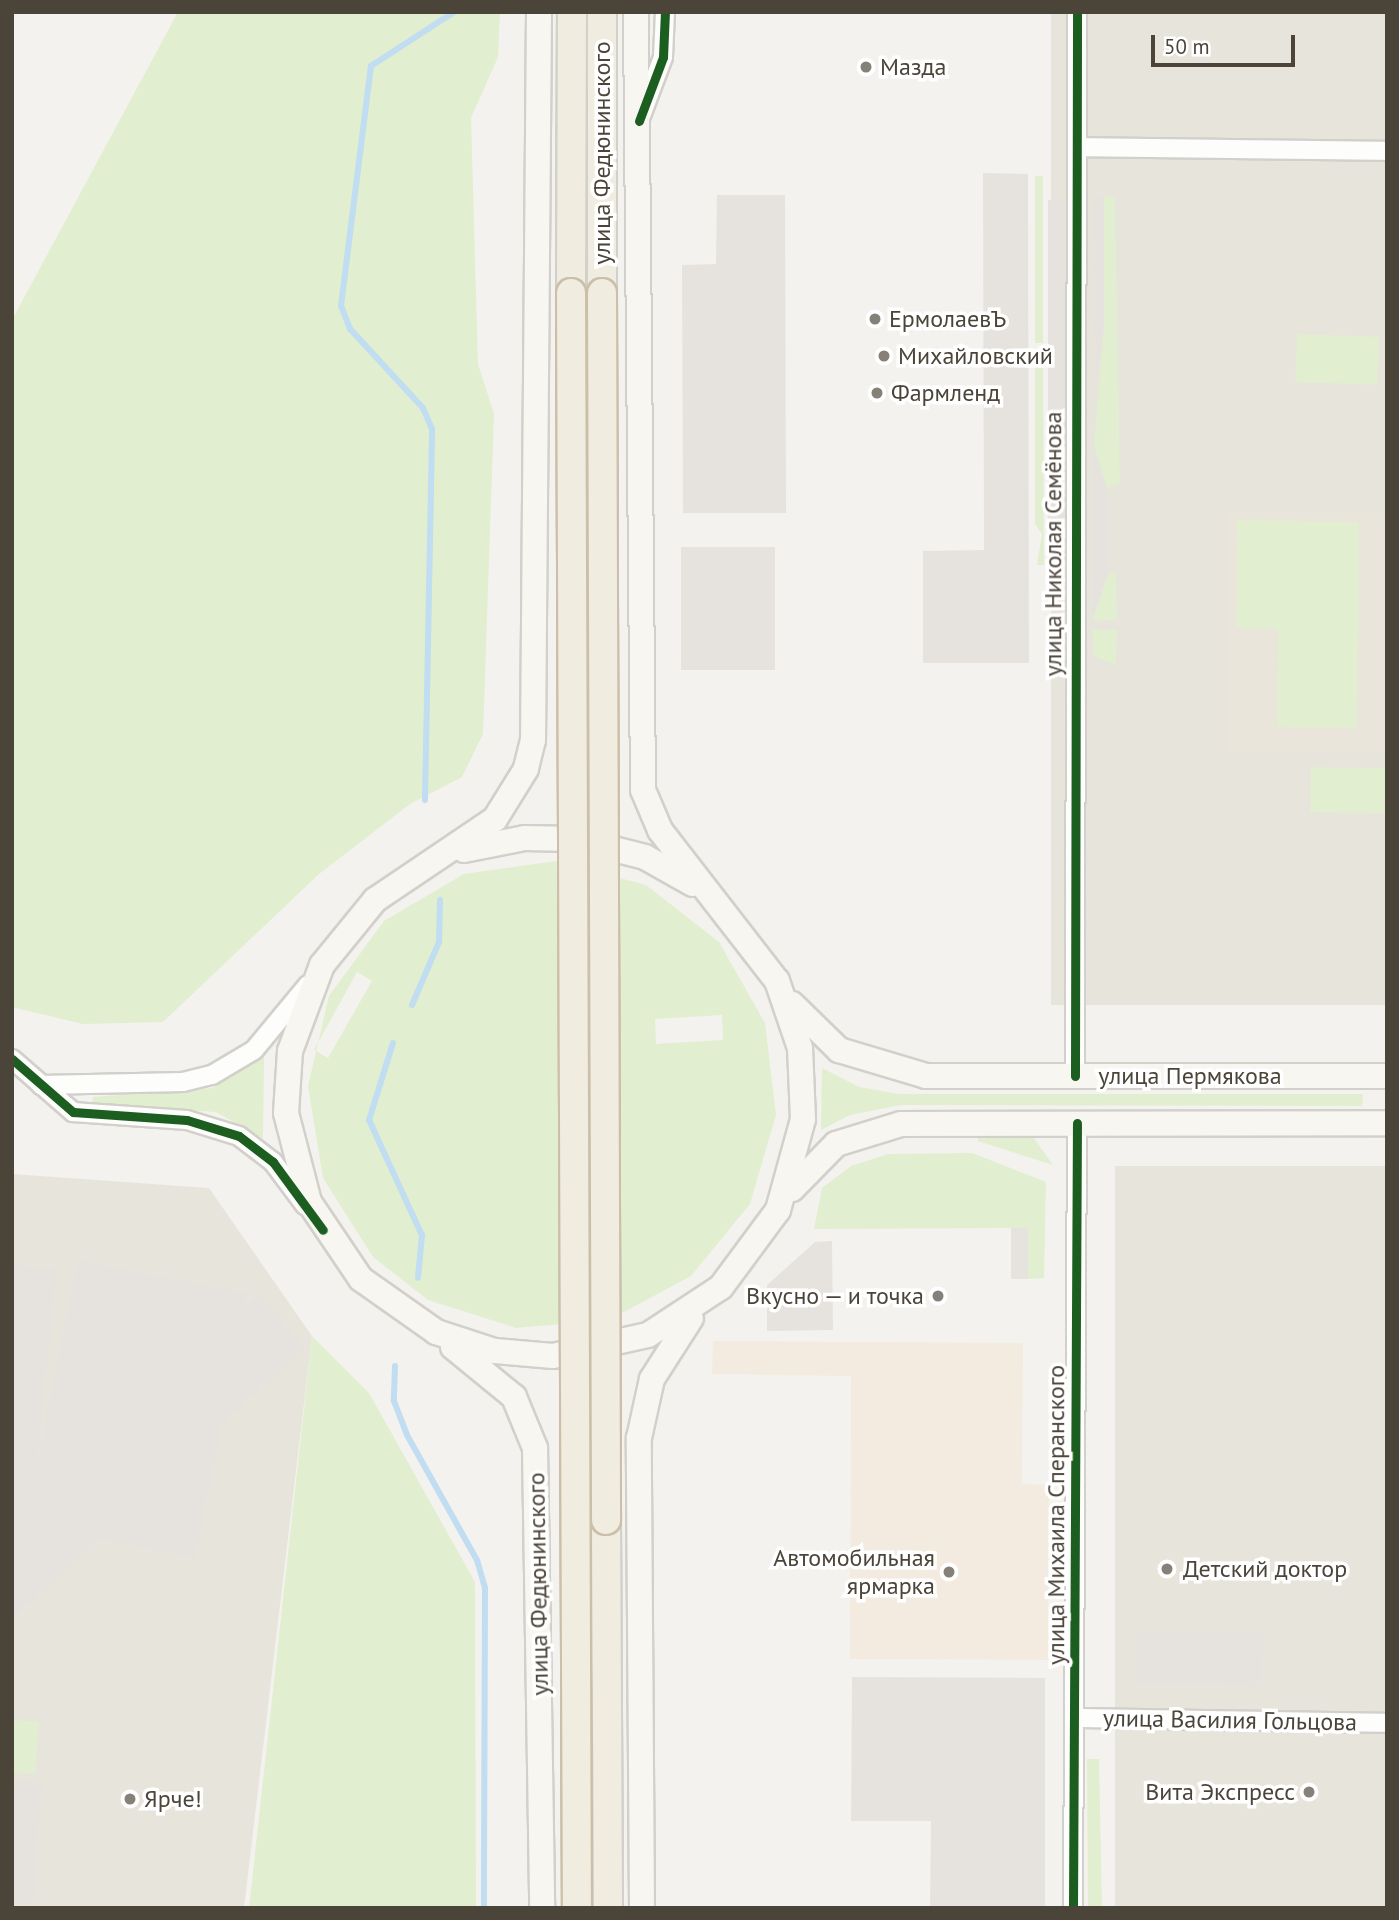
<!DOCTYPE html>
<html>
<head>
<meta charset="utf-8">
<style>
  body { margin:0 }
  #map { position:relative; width:1399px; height:1920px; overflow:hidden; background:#f4f2ee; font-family:"PT Sans",sans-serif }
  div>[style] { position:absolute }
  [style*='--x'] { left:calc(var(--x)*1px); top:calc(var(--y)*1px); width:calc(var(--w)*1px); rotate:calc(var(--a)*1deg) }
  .residential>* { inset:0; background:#e7e4dc; transform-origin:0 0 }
  .commercial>* { inset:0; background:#f3ebdf }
  .education>* { inset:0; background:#eae5da; transform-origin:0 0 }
  .green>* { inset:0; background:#e1eecf; transform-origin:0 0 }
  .parking>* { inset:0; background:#e6e3df; transform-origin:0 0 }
  .stream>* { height:6px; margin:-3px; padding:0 3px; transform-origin:3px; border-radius:3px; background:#c0ddf1 }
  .roads { filter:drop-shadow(2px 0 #d2d0cb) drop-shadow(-2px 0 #d2d0cb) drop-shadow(0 2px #d2d0cb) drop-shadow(0 -2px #d2d0cb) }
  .minor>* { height:18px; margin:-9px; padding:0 9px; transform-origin:9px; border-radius:9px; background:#fdfdfc }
  .secondary>* { height:24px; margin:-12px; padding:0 12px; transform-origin:12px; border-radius:12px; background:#f7f6f1 }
  .trunk>* { height:28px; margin:-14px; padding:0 14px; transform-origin:14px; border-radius:14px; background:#f0ece0 }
  .bridges { filter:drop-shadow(2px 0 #ccbfa9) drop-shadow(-2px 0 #ccbfa9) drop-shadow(0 2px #ccbfa9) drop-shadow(0 -2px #ccbfa9) }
  .trunk-bridge>* { height:28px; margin:-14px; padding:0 14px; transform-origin:14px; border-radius:14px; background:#f0ece0 }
  .cycleway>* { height:9px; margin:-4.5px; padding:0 4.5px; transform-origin:4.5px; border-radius:4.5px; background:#1b5e20 }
  .dots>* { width:19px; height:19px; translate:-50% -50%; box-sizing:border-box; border:4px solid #fff; border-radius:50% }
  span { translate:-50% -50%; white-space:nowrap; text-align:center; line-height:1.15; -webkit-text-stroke:7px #fff; paint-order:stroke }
  .poi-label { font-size:24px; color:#4b4439 }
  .left { translate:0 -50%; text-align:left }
  .right { translate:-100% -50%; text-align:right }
  .street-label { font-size:24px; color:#4b4439 }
  .frame { position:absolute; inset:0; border:14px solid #4b4439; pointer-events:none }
  .scale { position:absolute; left:1151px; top:35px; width:144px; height:32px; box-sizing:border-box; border:4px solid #4b4439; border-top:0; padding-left:9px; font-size:21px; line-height:24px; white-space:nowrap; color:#4b4439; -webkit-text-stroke:5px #fff; paint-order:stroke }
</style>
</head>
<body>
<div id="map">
  <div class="residential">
    <i style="left:1051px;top:12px;width:336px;height:993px"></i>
    <i style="left:1115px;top:1166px;width:272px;height:742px"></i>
    <i style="clip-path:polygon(12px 1174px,209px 1188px,312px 1336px,244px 1908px,12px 1908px)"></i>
  </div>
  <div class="commercial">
    <i style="clip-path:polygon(713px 1341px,1023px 1343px,1022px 1484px,1049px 1485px,1048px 1660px,850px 1659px,851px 1376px,712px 1374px)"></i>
  </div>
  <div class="education">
    <i style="left:1226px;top:513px;width:161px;height:239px"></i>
  </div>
  <div class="green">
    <i style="clip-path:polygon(178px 12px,500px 12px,498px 57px,471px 118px,478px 364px,494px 414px,483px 734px,462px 777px,410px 804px,319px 874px,163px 1022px,83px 1024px,12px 1007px,12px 320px)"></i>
    <i style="left:1043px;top:176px;width:167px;height:8px;rotate:90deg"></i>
    <i style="clip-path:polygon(1104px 196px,1115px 197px,1120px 483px,1107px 489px,1094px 446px,1104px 327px)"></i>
    <i style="left:1297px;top:334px;width:82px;height:48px;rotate:2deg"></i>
    <i style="clip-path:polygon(1035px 360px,1043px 360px,1044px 565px,1037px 565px,1042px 534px,1035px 524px)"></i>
    <i style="clip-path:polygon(1237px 520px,1359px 522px,1357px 728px,1277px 727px,1278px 629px,1236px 628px)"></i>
    <i style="clip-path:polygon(1116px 573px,1117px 620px,1092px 621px,1108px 574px)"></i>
    <i style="clip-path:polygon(1092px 630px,1117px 630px,1116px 665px,1094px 656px)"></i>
    <i style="left:1311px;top:767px;width:76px;height:45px;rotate:1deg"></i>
    <i style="clip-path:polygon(evenodd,556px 861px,646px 885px,719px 942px,765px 1023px,776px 1115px,750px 1204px,691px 1276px,609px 1320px,516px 1328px,428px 1300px,373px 1257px,323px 1178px,308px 1086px,329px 996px,384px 921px,464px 874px,556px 861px,357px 972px,372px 981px,328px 1058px,314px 1050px,357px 972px,556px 861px,722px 1015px,723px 1040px,656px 1044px,655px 1019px,722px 1015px)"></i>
    <i style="clip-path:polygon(264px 1057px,263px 1139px,216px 1112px,92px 1104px,93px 1097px,212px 1088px)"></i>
    <i style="clip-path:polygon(822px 1068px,859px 1087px,899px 1094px,1363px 1094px,1362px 1106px,901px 1105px,850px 1115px,821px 1130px)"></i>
    <i style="clip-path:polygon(978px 1137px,1033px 1137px,1053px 1165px,978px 1141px)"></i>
    <i style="clip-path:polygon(972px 1153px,1046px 1182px,1044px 1278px,1028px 1279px,1027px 1228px,814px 1229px,822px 1188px,851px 1166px,888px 1154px)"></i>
    <i style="clip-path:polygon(312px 1336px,369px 1393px,475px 1582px,476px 1908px,249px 1908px)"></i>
    <i style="clip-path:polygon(12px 1720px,39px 1722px,35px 1774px,12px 1772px)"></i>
    <i style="clip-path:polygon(1087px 1759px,1099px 1759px,1102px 1908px,1088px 1908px)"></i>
  </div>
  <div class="parking">
    <i style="clip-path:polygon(983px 173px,1028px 174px,1029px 663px,923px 663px,923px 551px,984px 550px)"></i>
    <i style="clip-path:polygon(717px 195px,785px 195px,786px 513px,683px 513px,682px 265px,716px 264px)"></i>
    <i style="clip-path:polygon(1094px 196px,1104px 196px,1104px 327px,1095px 387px)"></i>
    <i style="left:1065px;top:200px;width:357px;height:17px;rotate:90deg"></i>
    <i style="clip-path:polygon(1094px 446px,1107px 489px,1108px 574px,1092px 621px)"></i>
    <i style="left:681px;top:547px;width:94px;height:123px"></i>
    <i style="left:1011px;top:1228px;width:17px;height:51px"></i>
    <i style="clip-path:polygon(832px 1241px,833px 1330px,767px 1331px,767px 1285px,815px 1242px)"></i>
    <i style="left:77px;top:1260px;width:173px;height:270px;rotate:11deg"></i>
    <i style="clip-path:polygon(12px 1265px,57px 1269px,22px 1603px,12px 1602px)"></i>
    <i style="left:258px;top:1295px;width:70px;height:617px;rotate:47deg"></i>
    <i style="left:1137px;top:1631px;width:126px;height:53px;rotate:1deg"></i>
    <i style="clip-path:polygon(852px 1677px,1045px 1678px,1045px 1908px,930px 1908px,931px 1821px,851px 1821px)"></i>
    <i style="clip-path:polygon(12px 1781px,42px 1783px,33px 1904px,12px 1902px)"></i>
  </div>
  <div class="stream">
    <i style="--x:425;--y:800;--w:371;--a:-88.9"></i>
    <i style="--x:432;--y:429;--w:23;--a:-113"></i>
    <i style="--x:423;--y:408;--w:108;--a:-132.7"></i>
    <i style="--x:350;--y:329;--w:25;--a:-111"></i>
    <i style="--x:341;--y:306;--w:242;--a:-82.9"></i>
    <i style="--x:371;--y:66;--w:99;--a:-33"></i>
    <i style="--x:412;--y:1005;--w:69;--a:-66.8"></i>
    <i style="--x:439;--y:942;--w:42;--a:-88.6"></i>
    <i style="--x:393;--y:1043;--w:81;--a:107.3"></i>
    <i style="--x:369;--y:1120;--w:127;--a:65.3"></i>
    <i style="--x:422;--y:1235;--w:43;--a:95.3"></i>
    <i style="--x:395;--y:1366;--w:35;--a:92"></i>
    <i style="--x:394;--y:1401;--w:36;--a:69"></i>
    <i style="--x:407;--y:1435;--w:143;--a:60.8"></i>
    <i style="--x:477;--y:1560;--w:29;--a:74"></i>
    <i style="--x:485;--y:1588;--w:320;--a:90.2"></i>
  </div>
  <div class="roads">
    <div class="minor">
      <i style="--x:639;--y:121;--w:68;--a:-69.4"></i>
      <i style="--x:663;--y:57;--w:45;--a:-87.5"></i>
      <i style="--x:1077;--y:147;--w:310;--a:0.7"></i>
      <i style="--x:12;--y:1059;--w:81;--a:41"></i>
      <i style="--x:73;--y:1112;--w:114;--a:4"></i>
      <i style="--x:187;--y:1120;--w:54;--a:17.1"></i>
      <i style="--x:239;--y:1136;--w:43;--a:37.4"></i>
      <i style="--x:273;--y:1162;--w:54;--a:53.3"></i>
      <i style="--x:1075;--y:1076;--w:1064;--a:-89.89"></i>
      <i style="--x:41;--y:1085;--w:142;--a:-1.2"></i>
      <i style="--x:183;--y:1082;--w:30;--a:-14"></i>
      <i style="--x:212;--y:1075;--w:49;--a:-30.8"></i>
      <i style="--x:254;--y:1050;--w:85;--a:-50.3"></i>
      <i style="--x:1074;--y:1718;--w:313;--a:0.9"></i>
      <i style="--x:1073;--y:1908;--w:785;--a:-89.71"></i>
    </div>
    <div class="secondary">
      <i style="--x:539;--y:12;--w:728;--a:90.47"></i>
      <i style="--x:533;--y:740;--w:30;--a:104"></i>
      <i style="--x:526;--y:769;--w:59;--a:121.8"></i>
      <i style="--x:495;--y:819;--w:145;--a:146"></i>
      <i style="--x:375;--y:900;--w:84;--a:129.2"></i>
      <i style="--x:322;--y:965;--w:92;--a:110.4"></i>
      <i style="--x:290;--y:1051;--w:62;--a:93.7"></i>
      <i style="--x:286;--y:1113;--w:92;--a:75.5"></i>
      <i style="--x:309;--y:1202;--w:93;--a:56"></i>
      <i style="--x:361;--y:1279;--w:92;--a:35.2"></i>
      <i style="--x:436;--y:1332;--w:62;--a:17.9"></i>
      <i style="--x:495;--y:1351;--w:58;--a:4.9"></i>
      <i style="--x:553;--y:1356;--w:97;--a:-12.5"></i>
      <i style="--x:648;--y:1335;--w:87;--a:-33.3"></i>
      <i style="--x:721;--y:1287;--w:96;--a:-53.5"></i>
      <i style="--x:778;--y:1210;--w:94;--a:-74.6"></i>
      <i style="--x:803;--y:1119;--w:71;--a:-92.4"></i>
      <i style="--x:800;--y:1048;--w:71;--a:-108.9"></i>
      <i style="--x:777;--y:981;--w:191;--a:-127.8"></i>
      <i style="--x:660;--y:830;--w:43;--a:-113"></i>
      <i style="--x:643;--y:790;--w:778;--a:-90.52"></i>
      <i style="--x:464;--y:850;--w:62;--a:-11.1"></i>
      <i style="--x:525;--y:838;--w:49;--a:1.2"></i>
      <i style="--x:574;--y:839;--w:73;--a:14.2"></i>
      <i style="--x:645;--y:857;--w:55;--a:29.4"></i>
      <i style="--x:792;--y:1004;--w:66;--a:44.4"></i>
      <i style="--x:839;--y:1050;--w:91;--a:16.6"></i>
      <i style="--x:926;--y:1076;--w:461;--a:0"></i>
      <i style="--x:792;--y:1189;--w:63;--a:-45.6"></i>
      <i style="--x:836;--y:1144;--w:68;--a:-17.1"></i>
      <i style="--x:901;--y:1124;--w:486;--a:-0.1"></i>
      <i style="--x:453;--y:1347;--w:79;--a:39.3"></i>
      <i style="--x:514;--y:1397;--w:55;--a:67.6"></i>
      <i style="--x:535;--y:1448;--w:460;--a:89.1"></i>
      <i style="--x:642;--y:1908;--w:470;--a:-90.4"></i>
      <i style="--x:639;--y:1438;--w:60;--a:-77.6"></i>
      <i style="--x:652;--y:1379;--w:72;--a:-57.4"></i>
    </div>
    <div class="trunk">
      <i style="--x:602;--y:12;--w:281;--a:90"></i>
      <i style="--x:571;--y:293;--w:281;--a:-89.8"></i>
      <i style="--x:606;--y:1520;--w:388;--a:89.7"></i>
    </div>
  </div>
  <div class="bridges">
    <div class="trunk-bridge">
      <i style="--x:571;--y:293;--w:1615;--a:89.79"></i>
      <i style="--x:602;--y:293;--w:1227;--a:89.81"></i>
    </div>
  </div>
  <div class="cycleway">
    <i style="--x:639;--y:121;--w:68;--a:-69.4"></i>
    <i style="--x:663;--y:57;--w:45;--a:-87.5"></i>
    <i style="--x:12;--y:1059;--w:81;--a:41"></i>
    <i style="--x:73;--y:1112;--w:114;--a:4"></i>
    <i style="--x:187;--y:1120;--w:54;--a:17.1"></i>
    <i style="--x:239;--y:1136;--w:43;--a:37.4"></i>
    <i style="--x:273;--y:1162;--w:84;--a:53.7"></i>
    <i style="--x:1075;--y:1076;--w:1064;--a:-89.89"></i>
    <i style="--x:1073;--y:1908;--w:785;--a:-89.71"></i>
  </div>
  <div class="dots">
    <i style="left:866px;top:67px;background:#868178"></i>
    <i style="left:875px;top:319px;background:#868178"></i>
    <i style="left:884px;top:356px;background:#868178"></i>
    <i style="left:877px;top:393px;background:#868178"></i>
    <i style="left:938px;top:1296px;background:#868178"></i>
    <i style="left:1167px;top:1569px;background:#868178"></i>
    <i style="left:949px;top:1572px;background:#868178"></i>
    <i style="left:1309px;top:1792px;background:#868178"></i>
    <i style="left:130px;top:1799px;background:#868178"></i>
  </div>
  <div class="poi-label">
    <span class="left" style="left:880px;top:67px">Мазда</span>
    <span class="left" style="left:889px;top:319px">ЕрмолаевЪ</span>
    <span class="left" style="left:898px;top:356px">Михайловский</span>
    <span class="left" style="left:891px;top:393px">Фармленд</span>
    <span class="right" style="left:924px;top:1296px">Вкусно — и точка</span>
    <span class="right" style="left:935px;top:1572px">Автомобильная<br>ярмарка</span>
    <span class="left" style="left:1183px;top:1569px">Детский доктор</span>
    <span class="right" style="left:1295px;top:1792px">Вита Экспресс</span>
    <span class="left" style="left:144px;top:1799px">Ярче!</span>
  </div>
  <div class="street-label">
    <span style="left:602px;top:153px;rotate:-90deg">улица Федюнинского</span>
    <span style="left:1053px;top:544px;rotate:-90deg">улица Николая Семёнова</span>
    <span style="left:1190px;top:1076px">улица Пермякова</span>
    <span style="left:1056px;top:1515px;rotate:-90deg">улица Михаила Сперанского</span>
    <span style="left:538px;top:1584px;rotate:-91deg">улица Федюнинского</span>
    <span style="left:1230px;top:1720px;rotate:1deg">улица Василия Гольцова</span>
  </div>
  <div class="frame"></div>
  <div class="scale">50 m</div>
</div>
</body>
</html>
